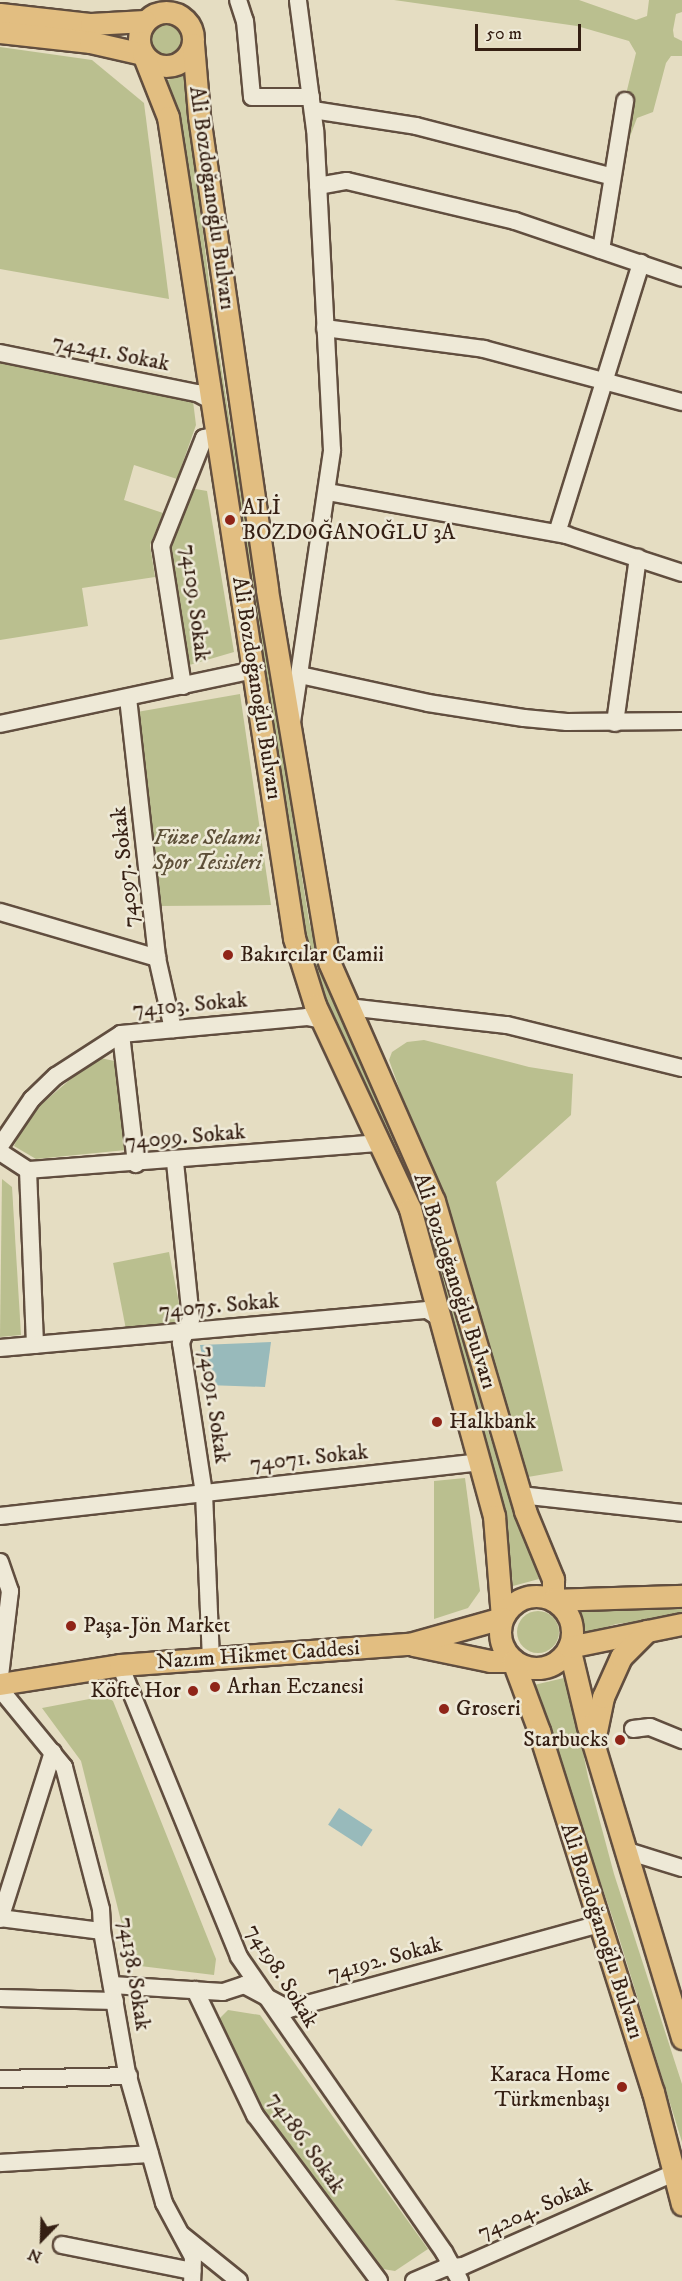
<!DOCTYPE html>
<html>
<head>
<meta charset="utf-8">
<style>
  body { margin:0 }
  #map { position:relative; width:682px; height:2281px; overflow:hidden; background:#e5ddc2; font-family:"IM FELL DW Pica",serif }
  div>[style] { position:absolute }
  [style*='--x'] { left:calc(var(--x)*1px); top:calc(var(--y)*1px); width:calc(var(--w)*1px); rotate:calc(var(--a)*1deg) }
  .green>* { inset:0; background:#babf8f; transform-origin:0 0 }
  .round { border-radius:50% }
  .water>* { inset:0; background:#98babb; transform-origin:0 0 }
  .roads { filter:drop-shadow(2px 0 #614e3f) drop-shadow(-2px 0 #614e3f) drop-shadow(0 2px #614e3f) drop-shadow(0 -2px #614e3f) }
  .minor>* { height:16px; margin:-8px; padding:0 8px; transform-origin:8px; border-radius:8px; background:#eee9d7 }
  .major>* { height:21px; margin:-10.5px; padding:0 10.5px; transform-origin:10.5px; border-radius:10.5px; background:#e2be81 }
  .major>.ring { margin:-10.5px; padding:0; box-sizing:content-box; background:none; border:21px solid #e2be81; border-radius:50% }
  .dots>* { width:16px; height:16px; translate:-50% -50%; box-sizing:border-box; border:3px solid #eee9d7; border-radius:50% }
  span { translate:-50% -50%; white-space:nowrap; text-align:center; line-height:1.15; -webkit-text-stroke:5px #eee9d7; paint-order:stroke }
  .street-label { font-size:22px; color:#351f13 }
  .poi-label { font-size:22px; color:#351f13 }
  .left { translate:0 -50%; text-align:left }
  .right { translate:-100% -50%; text-align:right }
  .park-label { font-size:22px; color:#5d4f38; font-style:italic }
  .north { position:absolute; left:12px; top:2209px; width:60px; height:60px; -webkit-text-stroke:4px #eee9d7; paint-order:stroke; rotate:203deg; font-size:16px; font-weight:700; line-height:24px; text-align:center; color:#351f13 }
  .north::after { content:''; display:block; margin:auto; width:21px; height:27px; background:#351f13; clip-path:polygon(50% 0,100% 100%,50% 72%,0 100%) }
  .scale { position:absolute; left:475px; top:24px; width:106px; height:27px; box-sizing:border-box; border:3px solid #351f13; border-top:0; padding-left:8px; font-size:18px; line-height:21px; white-space:nowrap; color:#351f13; -webkit-text-stroke:4px #eee9d7; paint-order:stroke }
</style>
</head>
<body>
<div id="map">
  <div class="green">
    <i style="clip-path:polygon(394px 0,579px 0,636px 20px,647px 16px,649px 0,682px 0,682px 12px,676px 14px,673px 30px,674px 37px,682px 41px,682px 56px,671px 56px,666px 63px,653px 112px,637px 118px,626px 147px,612px 152px,636px 53px,629px 41px,577px 26px)"></i>
    <i class="round" style="left:149px;top:23px;width:32px;height:32px"></i>
    <i style="clip-path:polygon(0 47px,92px 60px,144px 103px,169px 299px,0 269px)"></i>
    <i style="clip-path:polygon(184px 74px,213px 315px,309px 921px,325px 983px,428px 1217px,489px 1434px,539px 1579px,513px 1586px,507px 1528px,439px 1280px,317px 986px,302px 923px,261px 646px,165px 81px)"></i>
    <i style="clip-path:polygon(0 362px,193px 401px,196px 425px,177px 479px,134px 465px,124px 500px,163px 513px,150px 545px,155px 577px,82px 588px,88px 626px,0 640px)"></i>
    <i style="clip-path:polygon(190px 488px,207px 491px,234px 652px,186px 666px,164px 544px)"></i>
    <i style="clip-path:polygon(240px 694px,271px 905px,158px 906px,137px 712px)"></i>
    <i style="clip-path:polygon(424px 1040px,529px 1067px,573px 1074px,571px 1115px,496px 1182px,563px 1471px,522px 1478px,470px 1285px,389px 1060px,392px 1052px,407px 1042px)"></i>
    <i style="clip-path:polygon(96px 1057px,119px 1062px,126px 1150px,36px 1159px,14px 1146px,28px 1116px)"></i>
    <i style="clip-path:polygon(2px 1179px,12px 1187px,21px 1335px,0 1337px)"></i>
    <i style="left:169px;top:1252px;width:71px;height:57px;rotate:79deg"></i>
    <i style="clip-path:polygon(465px 1478px,480px 1591px,468px 1608px,434px 1619px,434px 1481px)"></i>
    <i style="clip-path:polygon(682px 1607px,682px 1616px,616px 1624px,584px 1634px,575px 1610px)"></i>
    <i class="round" style="left:517px;top:1611px;width:42px;height:42px"></i>
    <i style="clip-path:polygon(568px 1677px,588px 1777px,614px 1874px,682px 2084px,682px 2142px,616px 1928px,534px 1685px)"></i>
    <i style="clip-path:polygon(105px 1696px,113px 1701px,216px 1959px,214px 1975px,132px 1965px,81px 1761px,42px 1708px)"></i>
    <i style="clip-path:polygon(228px 2010px,260px 2015px,428px 2249px,395px 2271px,383px 2269px,264px 2110px,218px 2020px)"></i>
  </div>
  <div class="water">
    <i style="clip-path:polygon(271px 1342px,265px 1387px,207px 1385px,200px 1345px)"></i>
    <i style="left:339px;top:1808px;width:40px;height:20px;rotate:33deg"></i>
  </div>
  <div class="roads">
    <div class="minor">
      <i style="--x:238;--y:0;--w:22;--a:72"></i>
      <i style="--x:245;--y:21;--w:76;--a:84.7"></i>
      <i style="--x:252;--y:97;--w:59;--a:0"></i>
      <i style="--x:313;--y:110;--w:104;--a:8.8"></i>
      <i style="--x:416;--y:126;--w:200;--a:14.5"></i>
      <i style="--x:318;--y:186;--w:29;--a:-10"></i>
      <i style="--x:347;--y:181;--w:173;--a:13.4"></i>
      <i style="--x:515;--y:221;--w:176;--a:18.8"></i>
      <i style="--x:601;--y:250;--w:151;--a:-80.8"></i>
      <i style="--x:325;--y:328;--w:160;--a:7.5"></i>
      <i style="--x:484;--y:349;--w:205;--a:15"></i>
      <i style="--x:0;--y:353;--w:201;--a:11.5"></i>
      <i style="--x:197;--y:393;--w:17;--a:28"></i>
      <i style="--x:328;--y:492;--w:242;--a:10.2"></i>
      <i style="--x:566;--y:535;--w:122;--a:18.1"></i>
      <i style="--x:557;--y:533;--w:283;--a:-72.7"></i>
      <i style="--x:300;--y:675;--w:131;--a:12.3"></i>
      <i style="--x:428;--y:703;--w:97;--a:8.9"></i>
      <i style="--x:524;--y:718;--w:43;--a:5.3"></i>
      <i style="--x:567;--y:722;--w:115;--a:-0.5"></i>
      <i style="--x:183;--y:686;--w:142;--a:-98.9"></i>
      <i style="--x:161;--y:546;--w:116;--a:-68.3"></i>
      <i style="--x:204;--y:438;--w:13;--a:-13"></i>
      <i style="--x:128;--y:698;--w:262;--a:83.6"></i>
      <i style="--x:157;--y:958;--w:73;--a:77.3"></i>
      <i style="--x:292;--y:722;--w:275;--a:-81.6"></i>
      <i style="--x:332;--y:450;--w:320;--a:-93"></i>
      <i style="--x:315;--y:130;--w:131;--a:-97.5"></i>
      <i style="--x:615;--y:723;--w:167;--a:-82.1"></i>
      <i style="--x:0;--y:724;--w:259;--a:-12"></i>
      <i style="--x:0;--y:912;--w:164;--a:16.3"></i>
      <i style="--x:348;--y:1007;--w:160;--a:6.5"></i>
      <i style="--x:507;--y:1025;--w:180;--a:13.8"></i>
      <i style="--x:121;--y:1034;--w:131;--a:83.4"></i>
      <i style="--x:0;--y:1146;--w:57;--a:-55.8"></i>
      <i style="--x:32;--y:1099;--w:33;--a:-44"></i>
      <i style="--x:56;--y:1076;--w:77;--a:-32.9"></i>
      <i style="--x:121;--y:1034;--w:187;--a:-5.2"></i>
      <i style="--x:307;--y:1017;--w:15;--a:11"></i>
      <i style="--x:0;--y:1152;--w:33;--a:33"></i>
      <i style="--x:28;--y:1170;--w:352;--a:-4.4"></i>
      <i style="--x:175;--y:1162;--w:158;--a:84.2"></i>
      <i style="--x:191;--y:1319;--w:26;--a:113"></i>
      <i style="--x:181;--y:1343;--w:152;--a:81.3"></i>
      <i style="--x:204;--y:1493;--w:164;--a:87.6"></i>
      <i style="--x:28;--y:1170;--w:175;--a:87.7"></i>
      <i style="--x:0;--y:1348;--w:429;--a:-5.1"></i>
      <i style="--x:427;--y:1310;--w:15;--a:32"></i>
      <i style="--x:520;--y:1495;--w:163;--a:6.3"></i>
      <i style="--x:0;--y:1516;--w:482;--a:-6.4"></i>
      <i style="--x:0;--y:1562;--w:31;--a:71"></i>
      <i style="--x:10;--y:1591;--w:86;--a:96.7"></i>
      <i style="--x:120;--y:1665;--w:315;--a:67.8"></i>
      <i style="--x:239;--y:1957;--w:359;--a:55.2"></i>
      <i style="--x:444;--y:2252;--w:33;--a:61"></i>
      <i style="--x:0;--y:1689;--w:101;--a:50.6"></i>
      <i style="--x:64;--y:1767;--w:147;--a:75.4"></i>
      <i style="--x:101;--y:1909;--w:22;--a:87"></i>
      <i style="--x:102;--y:1931;--w:144;--a:80"></i>
      <i style="--x:127;--y:2073;--w:135;--a:74.1"></i>
      <i style="--x:164;--y:2203;--w:61;--a:61.8"></i>
      <i style="--x:193;--y:2257;--w:24;--a:92"></i>
      <i style="--x:633;--y:1729;--w:17;--a:-7"></i>
      <i style="--x:650;--y:1727;--w:35;--a:22"></i>
      <i style="--x:624;--y:1850;--w:61;--a:17.2"></i>
      <i style="--x:0;--y:1918;--w:103;--a:7.3"></i>
      <i style="--x:0;--y:1919;--w:175;--a:-72.4"></i>
      <i style="--x:112;--y:1985;--w:111;--a:3.6"></i>
      <i style="--x:223;--y:1992;--w:22;--a:-18"></i>
      <i style="--x:244;--y:1985;--w:51;--a:28.1"></i>
      <i style="--x:289;--y:2009;--w:322;--a:-15.3"></i>
      <i style="--x:195;--y:1990;--w:139;--a:64.4"></i>
      <i style="--x:255;--y:2115;--w:207;--a:53.2"></i>
      <i style="--x:0;--y:1998;--w:115;--a:1.5"></i>
      <i style="--x:0;--y:2079;--w:129;--a:-1.3"></i>
      <i style="--x:0;--y:2163;--w:150;--a:-3.4"></i>
      <i style="--x:182;--y:2235;--w:73;--a:38.9"></i>
      <i style="--x:62;--y:2245;--w:133;--a:11.3"></i>
      <i style="--x:414;--y:2281;--w:33;--a:-23"></i>
      <i style="--x:444;--y:2268;--w:19;--a:-6"></i>
      <i style="--x:463;--y:2266;--w:231;--a:-23.8"></i>
    </div>
    <div class="major">
      <i class="ring" style="left:139px;top:12px;width:33px;height:33px"></i>
      <i style="--x:0;--y:14;--w:92;--a:6.3"></i>
      <i style="--x:91;--y:24;--w:54;--a:-3.2"></i>
      <i style="--x:0;--y:32;--w:91;--a:6.3"></i>
      <i style="--x:90;--y:42;--w:54;--a:12.8"></i>
      <i style="--x:193;--y:44;--w:72;--a:85.2"></i>
      <i style="--x:199;--y:116;--w:479;--a:81.8"></i>
      <i style="--x:267;--y:590;--w:377;--a:80.5"></i>
      <i style="--x:329;--y:962;--w:261;--a:66.3"></i>
      <i style="--x:434;--y:1201;--w:323;--a:73.6"></i>
      <i style="--x:525;--y:1511;--w:74;--a:67.6"></i>
      <i style="--x:553;--y:1579;--w:21;--a:90"></i>
      <i style="--x:143;--y:54;--w:68;--a:68.4"></i>
      <i style="--x:168;--y:117;--w:831;--a:81.27"></i>
      <i style="--x:294;--y:938;--w:70;--a:72.6"></i>
      <i style="--x:315;--y:1005;--w:225;--a:65"></i>
      <i style="--x:410;--y:1209;--w:318;--a:74.7"></i>
      <i style="--x:494;--y:1516;--w:102;--a:85.5"></i>
      <i class="ring" style="left:500px;top:1596px;width:51px;height:51px"></i>
      <i style="--x:553;--y:1600;--w:129;--a:-1.8"></i>
      <i style="--x:413;--y:1645;--w:79;--a:11.7"></i>
      <i style="--x:490;--y:1661;--w:23;--a:0"></i>
      <i style="--x:569;--y:1647;--w:81;--a:76.5"></i>
      <i style="--x:588;--y:1726;--w:326;--a:73.2"></i>
      <i style="--x:569;--y:1647;--w:115;--a:-11.5"></i>
      <i style="--x:513;--y:1661;--w:75;--a:69.6"></i>
      <i style="--x:539;--y:1731;--w:379;--a:72.5"></i>
      <i style="--x:653;--y:2092;--w:116;--a:75.5"></i>
      <i style="--x:0;--y:1684;--w:121;--a:-9"></i>
      <i style="--x:120;--y:1665;--w:290;--a:-4.2"></i>
      <i style="--x:409;--y:1644;--w:97;--a:-15.6"></i>
      <i style="--x:594;--y:1741;--w:45;--a:-78.4"></i>
      <i style="--x:603;--y:1697;--w:44;--a:-65.8"></i>
      <i style="--x:621;--y:1657;--w:37;--a:-45"></i>
    </div>
  </div>
  <div class="dots">
    <i style="left:230px;top:520px;background:#8f2418"></i>
    <i style="left:228px;top:955px;background:#8f2418"></i>
    <i style="left:437px;top:1422px;background:#8f2418"></i>
    <i style="left:71px;top:1626px;background:#8f2418"></i>
    <i style="left:215px;top:1687px;background:#8f2418"></i>
    <i style="left:193px;top:1691px;background:#8f2418"></i>
    <i style="left:444px;top:1709px;background:#8f2418"></i>
    <i style="left:620px;top:1740px;background:#8f2418"></i>
    <i style="left:622px;top:2087px;background:#8f2418"></i>
  </div>
  <div class="street-label">
    <span style="left:212px;top:198px;rotate:82deg">Ali Bozdoğanoğlu Bulvarı</span>
    <span style="left:111px;top:353px;rotate:11deg">74241. Sokak</span>
    <span style="left:195px;top:603px;rotate:83deg">74109. Sokak</span>
    <span style="left:257px;top:688px;rotate:81deg">Ali Bozdoğanoğlu Bulvarı</span>
    <span style="left:125px;top:867px;rotate:-96deg">74097. Sokak</span>
    <span style="left:190px;top:1005px;rotate:-5deg">74103. Sokak</span>
    <span style="left:185px;top:1137px;rotate:-5deg">74099. Sokak</span>
    <span style="left:455px;top:1281px;rotate:72deg">Ali Bozdoğanoğlu Bulvarı</span>
    <span style="left:219px;top:1306px;rotate:-5deg">74075. Sokak</span>
    <span style="left:214px;top:1405px;rotate:82deg">74091. Sokak</span>
    <span style="left:309px;top:1458px;rotate:-6deg">74071. Sokak</span>
    <span style="left:258px;top:1655px;rotate:-4deg">Nazım Hikmet Caddesi</span>
    <span style="left:602px;top:1931px;rotate:72deg">Ali Bozdoğanoğlu Bulvarı</span>
    <span style="left:385px;top:1959px;rotate:-15deg">74192. Sokak</span>
    <span style="left:134px;top:1974px;rotate:81deg">74138. Sokak</span>
    <span style="left:282px;top:1976px;rotate:58deg">74198. Sokak</span>
    <span style="left:306px;top:2143px;rotate:55deg">74186. Sokak</span>
    <span style="left:535px;top:2209px;rotate:-24deg">74204. Sokak</span>
  </div>
  <div class="poi-label">
    <span class="left" style="left:242px;top:520px">ALİ<br>BOZDOĞANOĞLU 3A</span>
    <span class="left" style="left:240px;top:955px">Bakırcılar Camii</span>
    <span class="left" style="left:449px;top:1422px">Halkbank</span>
    <span class="left" style="left:83px;top:1626px">Paşa-Jön Market</span>
    <span class="left" style="left:227px;top:1687px">Arhan Eczanesi</span>
    <span class="right" style="left:181px;top:1691px">Köfte Hor</span>
    <span class="left" style="left:456px;top:1709px">Groseri</span>
    <span class="right" style="left:608px;top:1740px">Starbucks</span>
    <span class="right" style="left:610px;top:2087px">Karaca Home<br>Türkmenbaşı</span>
  </div>
  <div class="park-label">
    <span style="left:207px;top:850px">Füze Selami<br>Spor Tesisleri</span>
  </div>
  <div class="north">N</div>
  <div class="scale">50 m</div>
</div>
</body>
</html>
